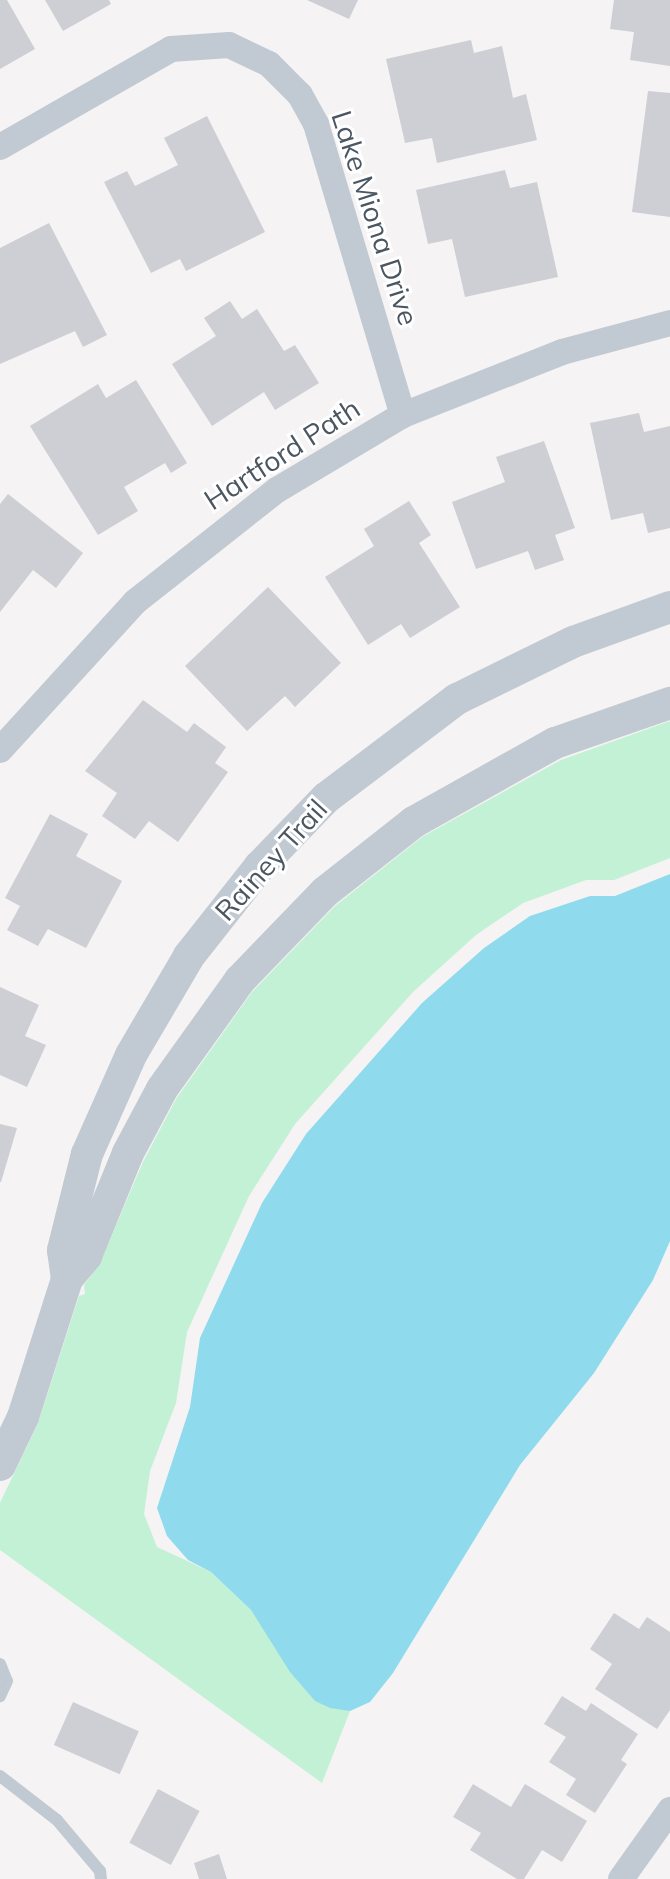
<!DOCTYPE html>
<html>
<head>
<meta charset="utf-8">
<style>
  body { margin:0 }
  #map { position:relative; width:670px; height:1879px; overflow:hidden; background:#f5f3f3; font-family:Mulish,sans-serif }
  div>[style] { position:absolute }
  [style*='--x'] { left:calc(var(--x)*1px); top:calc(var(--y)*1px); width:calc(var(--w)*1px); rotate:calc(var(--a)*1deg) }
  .green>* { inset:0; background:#c3f1d5 }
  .water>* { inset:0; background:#90daee }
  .building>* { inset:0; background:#cdcfd5; transform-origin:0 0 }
  .service>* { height:12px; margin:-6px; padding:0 6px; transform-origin:6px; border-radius:6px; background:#c1cad2 }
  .minor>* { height:26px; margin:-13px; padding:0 13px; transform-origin:13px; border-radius:13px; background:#c1cad2 }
  .tertiary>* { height:32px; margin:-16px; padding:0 16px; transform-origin:16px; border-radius:16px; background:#c1cad2 }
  span { translate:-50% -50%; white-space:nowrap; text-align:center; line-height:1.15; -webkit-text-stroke:6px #fff; paint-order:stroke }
  .street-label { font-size:28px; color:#4a5661 }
</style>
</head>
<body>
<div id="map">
  <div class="green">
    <i style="clip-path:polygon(670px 721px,670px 858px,614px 880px,586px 880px,523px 903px,476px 935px,413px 992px,295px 1124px,249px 1196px,187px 1332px,176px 1403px,150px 1471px,144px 1514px,157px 1547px,211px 1572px,251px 1610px,315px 1701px,350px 1711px,322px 1783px,0 1550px,0 1503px,38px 1423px,79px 1296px,85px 1294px,84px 1285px,100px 1263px,143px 1162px,176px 1099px,252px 992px,335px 906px,422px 837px,561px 760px)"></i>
  </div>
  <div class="water">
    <i style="clip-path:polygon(670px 874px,670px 1241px,653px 1280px,594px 1373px,520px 1465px,393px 1673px,370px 1702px,350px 1711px,330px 1708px,315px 1701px,290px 1672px,251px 1610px,211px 1572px,188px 1560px,167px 1536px,157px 1508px,190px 1407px,200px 1338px,262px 1203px,306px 1134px,422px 1003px,484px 948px,530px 916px,590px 896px,615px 896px)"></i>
  </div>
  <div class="building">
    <i style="clip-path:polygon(0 0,7px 0,35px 49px,0 69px)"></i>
    <i style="clip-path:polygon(45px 0,109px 0,111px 4px,63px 31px)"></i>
    <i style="clip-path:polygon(307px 0,358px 0,349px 19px)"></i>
    <i style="clip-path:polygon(614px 0,670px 0,670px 66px,630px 60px,634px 32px,610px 29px)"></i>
    <i style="clip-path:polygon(471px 40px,474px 53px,502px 46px,513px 98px,526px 94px,537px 140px,437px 163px,432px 138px,405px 143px,386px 59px)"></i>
    <i style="clip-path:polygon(648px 91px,670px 93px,670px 217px,632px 212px)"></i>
    <i style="clip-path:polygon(207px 116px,265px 232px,186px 271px,180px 259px,151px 273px,104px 182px,127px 171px,135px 186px,178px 165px,164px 138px)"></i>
    <i style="clip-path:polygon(505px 170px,510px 188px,537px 182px,558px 277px,465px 297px,452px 239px,428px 244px,416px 190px)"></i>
    <i style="clip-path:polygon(49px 223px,107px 335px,83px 347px,75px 331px,0 364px,0 248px)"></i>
    <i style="clip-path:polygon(230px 301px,242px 319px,257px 309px,284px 351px,295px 345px,319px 383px,275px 410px,264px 392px,212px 426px,172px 364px,216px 336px,204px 318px)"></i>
    <i style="clip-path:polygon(136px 380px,187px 463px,171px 473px,165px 463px,124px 487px,138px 511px,98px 535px,30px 426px,98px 384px,106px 398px)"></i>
    <i style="clip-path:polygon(639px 413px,644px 432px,670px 426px,670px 528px,648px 533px,643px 513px,611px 520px,590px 423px)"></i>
    <i style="clip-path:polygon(544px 441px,575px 528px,555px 535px,564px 560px,535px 570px,528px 551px,476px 569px,452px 502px,505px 482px,496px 457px)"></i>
    <i style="clip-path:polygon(8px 494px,83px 553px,56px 588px,33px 570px,0 612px,0 504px)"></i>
    <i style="clip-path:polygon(409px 501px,431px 535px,419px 543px,460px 607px,410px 638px,401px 624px,368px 645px,325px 577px,374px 546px,364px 529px)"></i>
    <i style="clip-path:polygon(268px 587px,341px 663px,295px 707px,285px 696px,247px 731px,185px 666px)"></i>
    <i style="clip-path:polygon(143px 700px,187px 732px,194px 723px,226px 747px,215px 763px,228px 772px,178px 842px,149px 821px,135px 839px,102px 816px,117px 793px,85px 771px)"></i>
    <i style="clip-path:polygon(50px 814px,88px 834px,76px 856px,122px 881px,86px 948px,48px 929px,38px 946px,7px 930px,20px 906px,5px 898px)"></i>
    <i style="clip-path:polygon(0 987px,39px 1005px,25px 1036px,46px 1045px,27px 1087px,0 1075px)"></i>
    <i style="clip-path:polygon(0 1124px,17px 1128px,1px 1182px,0 1182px)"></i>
    <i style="clip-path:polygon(614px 1613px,639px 1629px,647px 1617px,670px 1632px,670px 1710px,657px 1729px,595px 1689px,612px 1664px,590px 1649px)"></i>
    <i style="clip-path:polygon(562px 1696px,586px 1711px,591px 1703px,638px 1734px,621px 1760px,627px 1764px,595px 1813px,566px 1795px,576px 1779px,549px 1762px,566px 1737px,544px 1724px)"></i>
    <i style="left:73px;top:1702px;width:72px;height:47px;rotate:24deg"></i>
    <i style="clip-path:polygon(473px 1784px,511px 1807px,525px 1784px,587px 1821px,562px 1862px,542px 1850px,524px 1879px,517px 1879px,470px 1850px,481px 1833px,453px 1817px)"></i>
    <i style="left:158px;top:1789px;width:47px;height:61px;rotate:28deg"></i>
    <i style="clip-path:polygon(219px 1854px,227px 1879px,199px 1879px,194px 1863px)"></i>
  </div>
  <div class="service">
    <i style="--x:0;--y:1664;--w:18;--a:68"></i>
    <i style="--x:7;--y:1681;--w:17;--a:115"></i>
    <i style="--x:0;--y:1776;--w:72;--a:37.7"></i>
    <i style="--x:57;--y:1820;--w:67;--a:49.9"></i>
    <i style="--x:100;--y:1871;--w:8;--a:83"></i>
  </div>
  <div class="minor">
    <i style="--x:0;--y:147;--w:197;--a:-29.8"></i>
    <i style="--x:171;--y:49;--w:58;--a:-3.9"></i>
    <i style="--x:229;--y:45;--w:44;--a:25.4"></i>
    <i style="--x:269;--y:64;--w:44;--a:45"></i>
    <i style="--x:300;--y:95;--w:33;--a:61"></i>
    <i style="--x:316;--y:124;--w:304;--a:73.4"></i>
    <i style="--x:0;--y:750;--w:200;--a:-47.6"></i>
    <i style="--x:135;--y:602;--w:181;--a:-38.3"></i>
    <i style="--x:277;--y:490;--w:147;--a:-30.8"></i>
    <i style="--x:403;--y:415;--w:171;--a:-21.6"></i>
    <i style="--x:562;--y:352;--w:112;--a:-15"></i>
    <i style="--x:621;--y:1879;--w:85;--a:-54.6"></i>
  </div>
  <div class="tertiary">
    <i style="--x:67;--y:1279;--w:29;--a:-98"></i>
    <i style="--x:63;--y:1250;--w:99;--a:-76"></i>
    <i style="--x:87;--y:1154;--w:108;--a:-66"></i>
    <i style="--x:131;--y:1055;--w:115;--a:-59.6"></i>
    <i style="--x:189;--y:956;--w:115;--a:-51.7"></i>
    <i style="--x:260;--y:866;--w:95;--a:-45.9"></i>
    <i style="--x:326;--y:798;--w:164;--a:-37.1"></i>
    <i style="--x:457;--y:699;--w:129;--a:-26.2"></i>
    <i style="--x:573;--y:642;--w:103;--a:-19.8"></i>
    <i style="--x:0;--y:1465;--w:53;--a:-64.4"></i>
    <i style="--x:23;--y:1417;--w:145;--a:-72.3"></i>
    <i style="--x:67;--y:1279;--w:30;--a:-50"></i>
    <i style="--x:86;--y:1256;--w:111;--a:-67.8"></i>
    <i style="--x:128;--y:1153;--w:72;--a:-62"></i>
    <i style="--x:162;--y:1089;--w:134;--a:-54.4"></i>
    <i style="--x:240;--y:980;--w:122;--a:-46"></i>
    <i style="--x:325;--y:892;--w:113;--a:-38.2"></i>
    <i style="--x:414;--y:822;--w:162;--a:-29.3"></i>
    <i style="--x:555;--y:743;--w:122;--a:-19.2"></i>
  </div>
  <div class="street-label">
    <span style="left:375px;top:218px;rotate:72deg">Lake Miona Drive</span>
    <span style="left:282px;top:454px;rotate:-33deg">Hartford Path</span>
    <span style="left:271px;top:860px;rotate:-48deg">Rainey Trail</span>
  </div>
</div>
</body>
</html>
